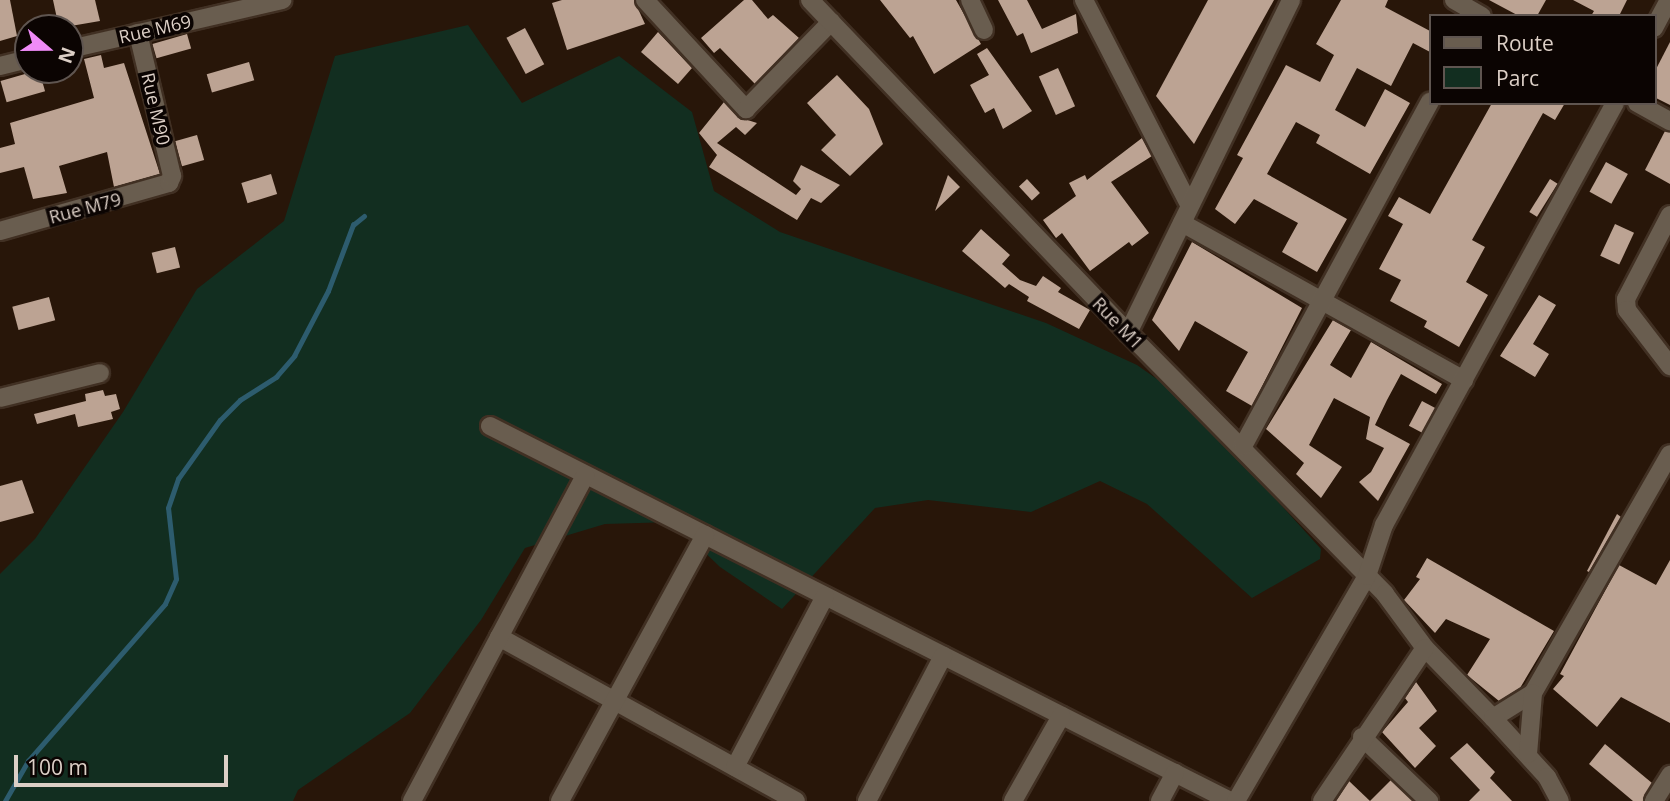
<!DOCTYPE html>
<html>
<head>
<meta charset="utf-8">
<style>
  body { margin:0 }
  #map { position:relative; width:1670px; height:801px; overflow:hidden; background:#281609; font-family:"Open Sans",sans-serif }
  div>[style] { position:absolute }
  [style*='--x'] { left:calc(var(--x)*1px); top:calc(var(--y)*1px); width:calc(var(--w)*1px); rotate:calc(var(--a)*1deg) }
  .green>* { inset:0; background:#122e20 }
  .stream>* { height:4.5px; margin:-2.25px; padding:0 2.25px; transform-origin:2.25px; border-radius:2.25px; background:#2d5c6e }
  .building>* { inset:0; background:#bca393; transform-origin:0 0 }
  .roads { filter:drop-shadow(2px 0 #413023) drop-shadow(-2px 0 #413023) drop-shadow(0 2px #413023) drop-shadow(0 -2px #413023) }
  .minor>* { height:18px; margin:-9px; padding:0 9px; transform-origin:9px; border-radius:9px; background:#695d4f }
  span { translate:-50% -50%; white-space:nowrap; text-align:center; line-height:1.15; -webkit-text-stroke:7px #0b0402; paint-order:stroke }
  .street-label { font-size:18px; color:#dccfc6 }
  .legend { position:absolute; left:1429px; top:14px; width:228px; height:91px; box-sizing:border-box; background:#0b0402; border:2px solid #5f5550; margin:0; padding:9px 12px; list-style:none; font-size:21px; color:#dccfc6 }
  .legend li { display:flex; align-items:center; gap:14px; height:35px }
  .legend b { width:35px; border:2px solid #5f5550 }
  .north { position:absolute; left:14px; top:14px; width:70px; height:70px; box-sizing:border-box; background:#0b0402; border:2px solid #5f5550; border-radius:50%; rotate:110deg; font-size:19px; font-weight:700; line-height:28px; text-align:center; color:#dccfc6 }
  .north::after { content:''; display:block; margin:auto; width:24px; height:32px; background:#ef8bf7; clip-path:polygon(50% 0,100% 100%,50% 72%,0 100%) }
  .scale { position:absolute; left:14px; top:755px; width:214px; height:32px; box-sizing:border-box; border:4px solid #dccfc6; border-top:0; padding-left:9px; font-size:21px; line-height:24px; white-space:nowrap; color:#dccfc6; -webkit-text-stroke:5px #0b0402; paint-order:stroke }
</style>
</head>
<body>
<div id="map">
  <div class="green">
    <i style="clip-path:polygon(468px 25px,522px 103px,619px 56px,692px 112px,714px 191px,780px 232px,1046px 323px,1137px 365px,1184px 398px,1321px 549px,1320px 559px,1252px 598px,1147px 504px,1100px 481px,1031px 512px,928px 500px,875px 508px,782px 609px,720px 567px,673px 522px,605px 524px,525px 548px,481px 620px,410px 713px,298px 790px,293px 801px,0 801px,0 574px,35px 539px,123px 412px,197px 289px,284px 221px,335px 56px)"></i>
  </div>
  <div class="stream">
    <i style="--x:5;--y:801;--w:46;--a:-60.1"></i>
    <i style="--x:28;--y:761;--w:208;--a:-48.9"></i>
    <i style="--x:165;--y:604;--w:27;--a:-66"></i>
    <i style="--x:176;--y:579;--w:71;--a:-96.4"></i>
    <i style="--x:168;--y:508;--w:31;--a:-71"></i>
    <i style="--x:178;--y:479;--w:72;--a:-54.6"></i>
    <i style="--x:220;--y:420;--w:28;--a:-45"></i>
    <i style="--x:240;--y:400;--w:43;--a:-32.6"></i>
    <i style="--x:276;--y:377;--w:28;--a:-49"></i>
    <i style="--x:294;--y:356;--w:73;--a:-62.4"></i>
    <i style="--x:328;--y:291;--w:71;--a:-69.3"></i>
    <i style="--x:353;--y:225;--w:14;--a:-39"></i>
  </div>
  <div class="building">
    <i style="clip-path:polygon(0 0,10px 0,17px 36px,0 41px)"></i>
    <i style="clip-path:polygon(53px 0,95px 0,100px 21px,59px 28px)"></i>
    <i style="clip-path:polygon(562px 0,634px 0,645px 24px,567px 50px,552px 3px)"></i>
    <i style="clip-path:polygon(744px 0,752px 0,768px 19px,773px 15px,799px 38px,755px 84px,720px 48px,714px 53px,701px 38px)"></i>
    <i style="clip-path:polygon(880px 0,956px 0,981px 44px,934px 74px,913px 36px,910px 38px)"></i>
    <i style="clip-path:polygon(998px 0,1027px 0,1042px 29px,1076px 14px,1078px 33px,1031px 53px,1023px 33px,1017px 36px)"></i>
    <i style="clip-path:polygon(1208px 0,1274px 0,1194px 144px,1156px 96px)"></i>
    <i style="clip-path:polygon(1341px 0,1388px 0,1385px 7px,1430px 31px,1430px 52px,1413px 43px,1391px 86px,1357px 68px,1335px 110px,1365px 127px,1385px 89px,1410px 103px,1370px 174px,1316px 143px,1320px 135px,1296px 122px,1267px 174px,1347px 219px,1317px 272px,1282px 252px,1298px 223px,1254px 199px,1235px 224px,1215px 209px,1243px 158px,1237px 155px,1286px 65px,1320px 82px,1334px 55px,1316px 44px)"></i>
    <i style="clip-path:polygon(1489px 0,1546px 0,1537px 16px,1519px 16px)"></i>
    <i style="clip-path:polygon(1573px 0,1627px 0,1619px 16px,1591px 16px,1594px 11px)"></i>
    <i style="left:525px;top:28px;width:41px;height:21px;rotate:62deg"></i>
    <i style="clip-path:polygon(658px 32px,692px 68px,678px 84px,641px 52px)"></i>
    <i style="left:187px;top:34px;width:15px;height:36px;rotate:74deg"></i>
    <i style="clip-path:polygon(1670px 42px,1670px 105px,1654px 97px,1654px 73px)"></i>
    <i style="clip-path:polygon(987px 48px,1032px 111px,1003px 129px,994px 108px,985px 113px,970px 85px,989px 75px,977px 54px)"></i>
    <i style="clip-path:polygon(101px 55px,104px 68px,124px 63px,160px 174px,114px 187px,107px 152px,59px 166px,67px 193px,33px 199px,24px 167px,0 173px,0 148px,15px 144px,10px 123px,94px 98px,84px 59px)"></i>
    <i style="left:249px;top:62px;width:19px;height:44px;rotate:74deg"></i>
    <i style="left:1058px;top:68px;width:42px;height:21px;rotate:66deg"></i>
    <i style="left:39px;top:70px;width:22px;height:40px;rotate:74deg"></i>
    <i style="clip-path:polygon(837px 75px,869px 109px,883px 144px,850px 176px,821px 150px,836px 135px,807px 103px)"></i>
    <i style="clip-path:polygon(724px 102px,738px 117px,757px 123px,745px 135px,736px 127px,717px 143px,796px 195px,801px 189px,793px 181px,801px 165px,840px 185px,821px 203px,811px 198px,797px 220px,709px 167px,717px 155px,699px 133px)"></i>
    <i style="clip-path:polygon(1492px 103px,1565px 103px,1555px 120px,1543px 113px,1472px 240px,1485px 247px,1466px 282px,1488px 295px,1459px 347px,1424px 327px,1427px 321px,1390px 301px,1401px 280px,1379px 269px,1403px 224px,1388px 216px,1399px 197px,1430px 214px)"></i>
    <i style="clip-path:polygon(1665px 131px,1670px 132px,1670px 184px,1645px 170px)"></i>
    <i style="left:197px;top:135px;width:26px;height:23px;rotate:74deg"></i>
    <i style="clip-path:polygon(1142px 138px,1152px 156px,1111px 182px,1149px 233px,1132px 246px,1129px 242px,1090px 271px,1062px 233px,1056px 238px,1043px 220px,1076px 196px,1069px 183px,1085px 175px,1087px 180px)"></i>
    <i style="left:1606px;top:162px;width:25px;height:34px;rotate:29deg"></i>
    <i style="left:271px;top:174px;width:21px;height:31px;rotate:73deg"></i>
    <i style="clip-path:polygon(948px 175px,960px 187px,935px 211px)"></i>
    <i style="left:1027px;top:179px;width:19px;height:11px;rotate:47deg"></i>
    <i style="left:1550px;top:179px;width:9px;height:39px;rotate:32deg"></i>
    <i style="left:1615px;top:224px;width:21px;height:35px;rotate:25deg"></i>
    <i style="clip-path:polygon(981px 229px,1010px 255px,1002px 264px,1020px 280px,1036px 286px,1043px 276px,1061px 288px,1058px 292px,1090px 310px,1079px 329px,1027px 301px,1029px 297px,1009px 284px,1005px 288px,962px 251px)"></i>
    <i style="clip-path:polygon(1192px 242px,1302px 308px,1252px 406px,1226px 391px,1248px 352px,1195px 321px,1179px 351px,1152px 320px)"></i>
    <i style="left:175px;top:247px;width:21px;height:24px;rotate:76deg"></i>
    <i style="clip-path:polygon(1539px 295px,1556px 305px,1533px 344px,1549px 354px,1535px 377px,1500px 356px)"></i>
    <i style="left:49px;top:297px;width:24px;height:38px;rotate:75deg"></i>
    <i style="clip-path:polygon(1333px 320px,1351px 330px,1330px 365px,1351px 378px,1371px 342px,1442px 384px,1436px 394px,1401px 374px,1387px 400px,1375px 425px,1410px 444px,1378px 501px,1359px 482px,1371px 472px,1384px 448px,1366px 439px,1370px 417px,1334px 398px,1309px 445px,1342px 467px,1321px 498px,1296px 474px,1304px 463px,1266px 429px)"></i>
    <i style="clip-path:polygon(103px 390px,105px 396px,116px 394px,120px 409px,111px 412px,113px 419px,78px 427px,75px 414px,37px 424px,34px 414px,86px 401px,85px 394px)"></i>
    <i style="left:1422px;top:401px;width:15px;height:28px;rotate:28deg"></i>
    <i style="clip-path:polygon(22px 480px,34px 513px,0 522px,0 486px)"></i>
    <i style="clip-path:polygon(1617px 514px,1621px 517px,1589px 572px,1587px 571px)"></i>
    <i style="clip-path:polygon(1427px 558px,1554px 631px,1520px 688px,1499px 701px,1467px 675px,1490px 639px,1446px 619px,1435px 633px,1404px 600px,1420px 579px,1416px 577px)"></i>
    <i style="clip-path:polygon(1670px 560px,1670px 723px,1621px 697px,1597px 727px,1553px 689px,1564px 676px,1560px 674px,1619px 565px,1656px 585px)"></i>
    <i style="clip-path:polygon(1416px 682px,1437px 711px,1419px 728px,1436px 746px,1415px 768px,1382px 732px,1408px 702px,1405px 698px)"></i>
    <i style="clip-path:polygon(1467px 743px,1495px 772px,1490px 778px,1512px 801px,1469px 801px,1480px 790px,1450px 758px)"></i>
    <i style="clip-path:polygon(1605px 744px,1652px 783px,1643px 801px,1633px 801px,1589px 764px)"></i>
    <i style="clip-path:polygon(1391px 780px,1413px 801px,1370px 801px)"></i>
    <i style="clip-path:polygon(1349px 781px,1370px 801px,1336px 801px)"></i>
  </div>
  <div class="roads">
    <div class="minor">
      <i style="--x:645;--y:0;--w:149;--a:47.2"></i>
      <i style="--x:746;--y:109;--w:122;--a:-45.7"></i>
      <i style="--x:810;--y:0;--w:460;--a:46.3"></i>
      <i style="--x:1128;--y:333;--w:366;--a:45.4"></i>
      <i style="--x:1385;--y:594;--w:67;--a:53.5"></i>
      <i style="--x:1425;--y:648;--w:98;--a:45.8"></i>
      <i style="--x:1493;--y:718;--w:47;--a:-32"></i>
      <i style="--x:1533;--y:693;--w:275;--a:-60.2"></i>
      <i style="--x:970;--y:0;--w:33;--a:65"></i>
      <i style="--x:1084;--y:0;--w:227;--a:62.8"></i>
      <i style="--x:1454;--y:0;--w:32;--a:30"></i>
      <i style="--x:1654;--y:28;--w:32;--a:-62"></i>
      <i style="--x:70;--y:49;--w:218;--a:-13"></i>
      <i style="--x:0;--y:66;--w:29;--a:-14"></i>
      <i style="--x:1637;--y:103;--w:38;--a:29"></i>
      <i style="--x:1670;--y:215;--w:95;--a:117.6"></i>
      <i style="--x:1626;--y:299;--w:11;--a:85"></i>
      <i style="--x:1627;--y:310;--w:71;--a:52.5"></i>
      <i style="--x:1182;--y:223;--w:323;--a:29.1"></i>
      <i style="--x:0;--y:231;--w:176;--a:-15.9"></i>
      <i style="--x:169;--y:183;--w:8;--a:-67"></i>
      <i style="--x:172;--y:176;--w:147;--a:-103.4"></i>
      <i style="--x:1128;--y:333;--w:371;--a:-63.9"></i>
      <i style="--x:0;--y:398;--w:103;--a:-14"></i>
      <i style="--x:490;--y:426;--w:830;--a:26.87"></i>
      <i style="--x:1243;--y:446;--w:392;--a:-61.5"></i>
      <i style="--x:499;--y:637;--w:339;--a:28.9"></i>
      <i style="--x:1493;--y:718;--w:80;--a:47.5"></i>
      <i style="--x:1547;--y:777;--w:27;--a:62"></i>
      <i style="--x:1362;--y:737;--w:93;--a:43.7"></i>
      <i style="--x:1528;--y:754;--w:61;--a:-85.3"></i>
      <i style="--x:735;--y:767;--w:193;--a:-62.2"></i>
      <i style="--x:412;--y:801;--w:369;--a:-62"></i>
      <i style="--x:560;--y:801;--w:303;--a:-61.4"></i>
      <i style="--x:867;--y:801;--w:164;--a:-62.3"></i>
      <i style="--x:1013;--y:801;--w:98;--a:-60.5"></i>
      <i style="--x:1160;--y:801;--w:32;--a:-62"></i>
      <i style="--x:1236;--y:801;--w:260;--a:-59.8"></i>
      <i style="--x:1367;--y:576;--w:54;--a:-71.6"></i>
      <i style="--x:1384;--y:525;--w:481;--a:-61.3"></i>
      <i style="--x:1322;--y:801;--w:184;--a:-56.1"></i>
      <i style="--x:1654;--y:801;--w:31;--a:-58"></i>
    </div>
  </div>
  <div class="street-label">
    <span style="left:155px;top:29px;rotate:-13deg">Rue M69</span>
    <span style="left:156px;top:109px;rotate:77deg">Rue M90</span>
    <span style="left:85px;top:208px;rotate:-15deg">Rue M79</span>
    <span style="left:1118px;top:323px;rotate:46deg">Rue M1</span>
  </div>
  <ul class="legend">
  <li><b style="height:9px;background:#695d4f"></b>Route</li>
  <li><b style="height:19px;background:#122e20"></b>Parc</li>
  </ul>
  <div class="north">N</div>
  <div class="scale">100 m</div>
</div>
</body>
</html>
